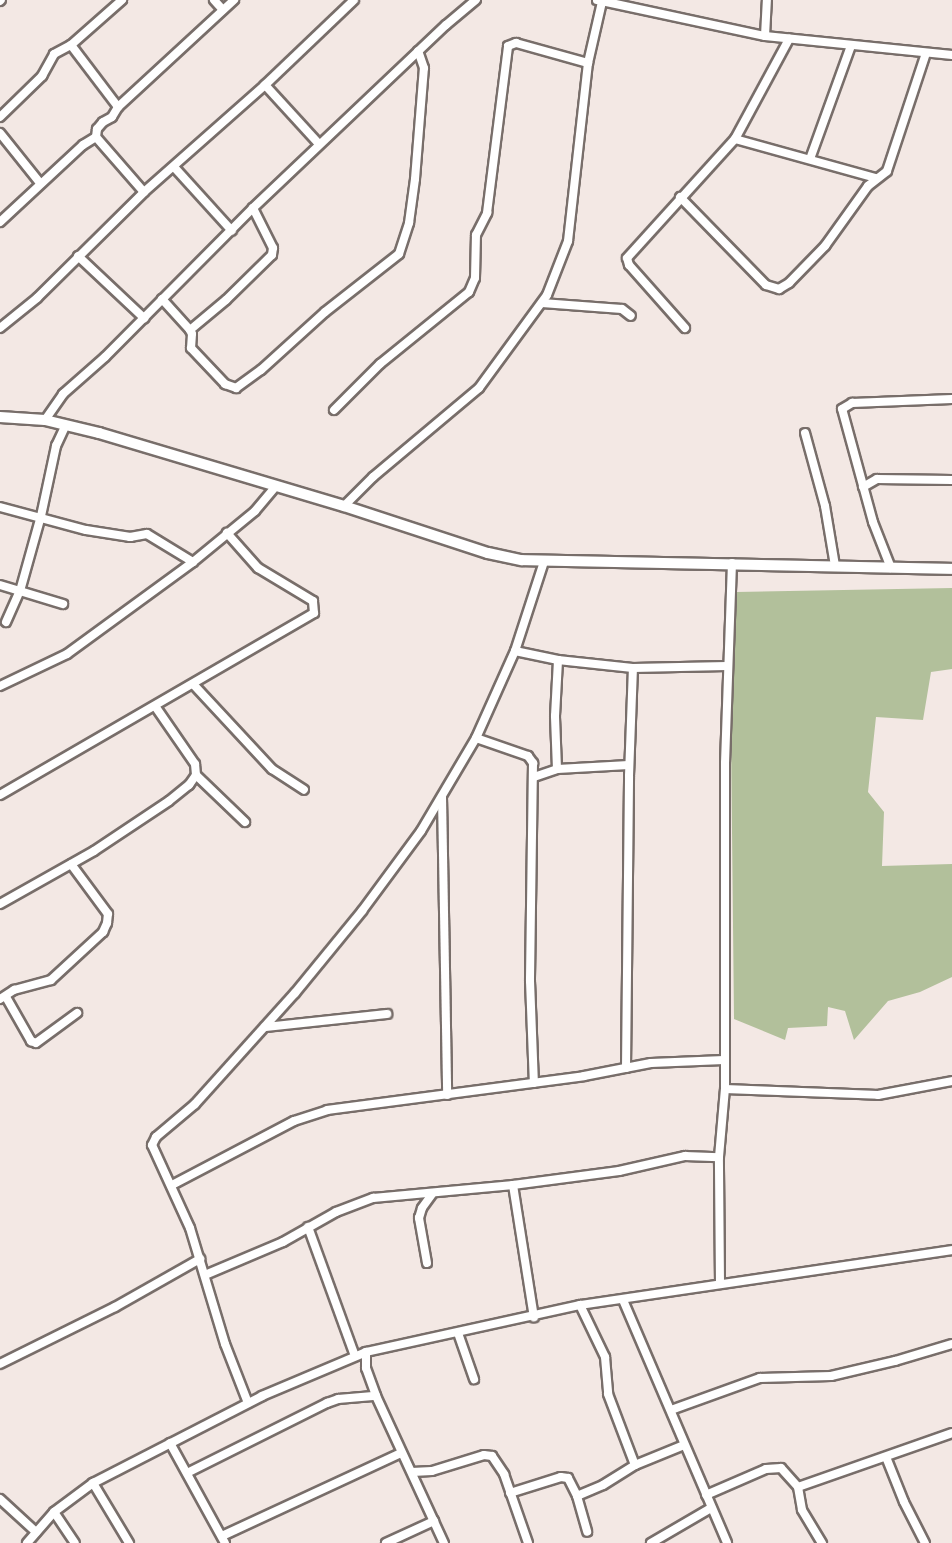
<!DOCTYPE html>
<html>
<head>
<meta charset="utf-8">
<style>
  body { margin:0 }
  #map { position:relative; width:952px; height:1543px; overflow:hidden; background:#f3e8e4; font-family:Helvetica,sans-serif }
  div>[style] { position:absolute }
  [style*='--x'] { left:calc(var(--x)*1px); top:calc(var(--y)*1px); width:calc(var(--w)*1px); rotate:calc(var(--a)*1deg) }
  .forest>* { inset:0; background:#b2c09b }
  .roads { filter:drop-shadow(2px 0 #786e6a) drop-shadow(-2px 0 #786e6a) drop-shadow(0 2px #786e6a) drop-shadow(0 -2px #786e6a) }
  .minor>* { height:8px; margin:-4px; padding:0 4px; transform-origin:4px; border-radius:4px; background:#fff }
  .secondary>* { height:10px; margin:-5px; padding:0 5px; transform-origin:5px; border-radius:5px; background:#fff }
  span { translate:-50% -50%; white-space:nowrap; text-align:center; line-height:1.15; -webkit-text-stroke:4.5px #fff5f2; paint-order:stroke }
</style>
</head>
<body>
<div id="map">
  <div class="forest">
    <i style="clip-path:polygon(952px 588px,952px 669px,931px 672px,923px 720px,876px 717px,868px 792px,884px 812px,882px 866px,952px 864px,952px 977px,920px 992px,888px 1001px,854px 1040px,845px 1011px,828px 1007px,827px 1026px,788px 1028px,785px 1040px,734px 1019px,731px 737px,736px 592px)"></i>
  </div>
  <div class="roads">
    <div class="minor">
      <i style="--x:214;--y:0;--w:13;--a:48"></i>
      <i style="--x:597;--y:0;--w:172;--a:12.1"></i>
      <i style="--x:765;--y:36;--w:188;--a:5.8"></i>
      <i style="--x:0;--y:1;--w:1;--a:-45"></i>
      <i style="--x:765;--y:36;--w:36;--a:-87"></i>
      <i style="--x:71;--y:45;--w:78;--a:52.8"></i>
      <i style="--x:265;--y:85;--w:80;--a:47.5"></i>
      <i style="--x:0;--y:117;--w:59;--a:-44.3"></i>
      <i style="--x:42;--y:76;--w:25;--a:-61"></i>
      <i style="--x:54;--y:54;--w:19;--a:-28"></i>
      <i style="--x:71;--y:45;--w:68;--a:-41.4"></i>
      <i style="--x:0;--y:133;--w:64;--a:51.3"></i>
      <i style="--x:96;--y:137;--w:73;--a:48.9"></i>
      <i style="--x:735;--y:139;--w:146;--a:15.5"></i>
      <i style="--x:810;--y:159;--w:120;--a:-70.1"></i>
      <i style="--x:174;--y:167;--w:86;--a:47.8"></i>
      <i style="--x:680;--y:197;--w:123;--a:45.7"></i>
      <i style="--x:766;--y:285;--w:14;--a:17"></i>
      <i style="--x:779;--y:289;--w:12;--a:-31"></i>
      <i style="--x:789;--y:283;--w:52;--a:-45.8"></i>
      <i style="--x:825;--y:246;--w:74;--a:-54.4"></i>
      <i style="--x:868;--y:186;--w:24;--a:-38"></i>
      <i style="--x:887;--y:171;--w:124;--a:-71.7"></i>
      <i style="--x:0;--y:222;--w:113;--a:-42.9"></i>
      <i style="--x:83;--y:145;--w:15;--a:-32"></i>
      <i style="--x:96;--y:137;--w:8;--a:-83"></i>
      <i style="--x:97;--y:129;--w:9;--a:-49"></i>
      <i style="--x:103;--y:122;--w:10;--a:-29"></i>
      <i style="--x:112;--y:117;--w:12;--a:-59"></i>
      <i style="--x:118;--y:107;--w:158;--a:-42.7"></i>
      <i style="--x:78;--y:256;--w:91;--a:43.2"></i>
      <i style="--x:162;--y:299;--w:42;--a:47.9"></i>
      <i style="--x:190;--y:330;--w:4;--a:63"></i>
      <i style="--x:192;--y:334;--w:14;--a:94"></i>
      <i style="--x:191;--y:348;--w:50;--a:46.6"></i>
      <i style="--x:225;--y:384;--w:12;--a:20"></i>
      <i style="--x:236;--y:388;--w:31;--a:-36"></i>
      <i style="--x:261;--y:370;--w:86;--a:-42.2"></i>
      <i style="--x:325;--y:312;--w:94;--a:-38.1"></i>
      <i style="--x:399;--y:254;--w:33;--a:-72"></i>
      <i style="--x:409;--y:223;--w:44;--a:-82.2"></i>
      <i style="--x:415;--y:179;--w:111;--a:-85.4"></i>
      <i style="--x:424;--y:68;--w:18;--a:-109"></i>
      <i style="--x:542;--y:303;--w:80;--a:4.3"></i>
      <i style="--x:622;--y:309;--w:11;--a:38"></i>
      <i style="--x:0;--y:328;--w:48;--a:-39"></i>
      <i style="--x:37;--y:298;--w:151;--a:-44.7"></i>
      <i style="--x:144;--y:192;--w:162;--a:-41.5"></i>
      <i style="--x:265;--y:85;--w:123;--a:-43.7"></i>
      <i style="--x:685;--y:328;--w:84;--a:-131.6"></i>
      <i style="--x:629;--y:265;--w:7;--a:-106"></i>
      <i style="--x:627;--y:258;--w:161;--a:-47.8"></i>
      <i style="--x:735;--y:139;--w:114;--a:-61.6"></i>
      <i style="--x:190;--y:330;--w:47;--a:-39.8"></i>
      <i style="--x:226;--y:300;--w:64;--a:-44.4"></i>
      <i style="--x:272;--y:255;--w:7;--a:-82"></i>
      <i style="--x:273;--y:248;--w:45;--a:-116.6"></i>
      <i style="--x:334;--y:410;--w:65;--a:-45"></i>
      <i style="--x:380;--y:364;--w:114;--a:-39"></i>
      <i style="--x:469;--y:292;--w:15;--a:-67"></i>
      <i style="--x:475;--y:278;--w:43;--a:-88.7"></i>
      <i style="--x:476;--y:235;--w:25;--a:-63"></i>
      <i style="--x:487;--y:213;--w:168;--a:-82.8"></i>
      <i style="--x:508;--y:46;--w:9;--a:-21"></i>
      <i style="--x:516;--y:43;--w:75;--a:15.5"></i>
      <i style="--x:45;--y:420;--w:32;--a:-55"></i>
      <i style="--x:63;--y:394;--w:56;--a:-41.4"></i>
      <i style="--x:105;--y:357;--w:210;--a:-45.2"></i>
      <i style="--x:253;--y:208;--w:266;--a:-43.5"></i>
      <i style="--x:446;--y:25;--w:39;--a:-40"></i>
      <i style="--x:805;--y:433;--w:76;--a:74.7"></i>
      <i style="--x:825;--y:506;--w:61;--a:80.5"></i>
      <i style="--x:863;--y:487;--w:16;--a:-30"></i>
      <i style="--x:877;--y:479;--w:75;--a:0.8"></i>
      <i style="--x:344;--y:506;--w:41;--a:-45"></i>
      <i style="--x:373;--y:477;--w:138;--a:-40"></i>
      <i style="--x:479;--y:388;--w:115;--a:-53.8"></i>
      <i style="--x:547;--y:295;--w:58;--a:-68.7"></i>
      <i style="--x:568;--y:241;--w:179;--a:-83.6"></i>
      <i style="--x:588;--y:63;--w:63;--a:-77.1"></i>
      <i style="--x:0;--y:507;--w:89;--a:15"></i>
      <i style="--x:86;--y:530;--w:45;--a:9"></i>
      <i style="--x:130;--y:537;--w:17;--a:-10"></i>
      <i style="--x:147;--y:534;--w:54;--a:31.3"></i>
      <i style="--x:891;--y:568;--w:49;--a:-111.4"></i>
      <i style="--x:873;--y:522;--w:117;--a:-105.3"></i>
      <i style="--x:842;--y:409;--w:12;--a:-31"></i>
      <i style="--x:852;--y:403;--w:100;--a:-2.3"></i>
      <i style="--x:0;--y:585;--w:66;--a:16.8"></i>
      <i style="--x:6;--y:622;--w:34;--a:-66"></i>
      <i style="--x:20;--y:591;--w:78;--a:-74.4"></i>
      <i style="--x:41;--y:516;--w:72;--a:-77.9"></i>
      <i style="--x:56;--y:446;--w:23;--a:-65"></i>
      <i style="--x:515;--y:651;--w:44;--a:11.8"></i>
      <i style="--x:558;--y:660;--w:75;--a:6.1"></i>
      <i style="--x:633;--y:668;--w:94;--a:-1.2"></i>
      <i style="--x:193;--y:684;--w:116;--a:47.1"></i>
      <i style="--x:272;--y:769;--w:38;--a:33"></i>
      <i style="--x:0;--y:686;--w:74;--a:-25.5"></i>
      <i style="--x:67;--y:654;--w:156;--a:-36.1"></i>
      <i style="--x:193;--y:562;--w:80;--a:-39.4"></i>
      <i style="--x:255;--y:511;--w:33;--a:-50"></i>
      <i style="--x:476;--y:738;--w:55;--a:19.1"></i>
      <i style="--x:528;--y:756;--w:9;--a:54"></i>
      <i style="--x:533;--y:763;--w:218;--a:90.8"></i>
      <i style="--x:530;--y:981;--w:102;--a:87.8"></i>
      <i style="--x:557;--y:769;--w:53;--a:-92.2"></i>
      <i style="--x:555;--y:716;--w:56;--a:-86.9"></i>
      <i style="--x:196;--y:775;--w:68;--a:43.8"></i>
      <i style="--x:534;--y:777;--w:24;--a:-19"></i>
      <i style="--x:557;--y:769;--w:72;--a:-3.2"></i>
      <i style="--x:0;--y:795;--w:363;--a:-30.1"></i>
      <i style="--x:314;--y:613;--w:12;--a:-95"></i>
      <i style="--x:313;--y:601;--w:64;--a:-149"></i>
      <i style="--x:258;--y:568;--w:47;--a:-131.5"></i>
      <i style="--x:442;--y:797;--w:298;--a:89"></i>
      <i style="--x:0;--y:904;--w:108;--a:-29.4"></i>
      <i style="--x:94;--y:851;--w:90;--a:-33.7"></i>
      <i style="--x:169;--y:801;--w:26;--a:-39"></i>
      <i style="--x:189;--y:785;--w:12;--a:-55"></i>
      <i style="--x:196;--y:775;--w:11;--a:-95"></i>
      <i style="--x:195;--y:764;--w:70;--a:-124.6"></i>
      <i style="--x:6;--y:997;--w:51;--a:60.4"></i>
      <i style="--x:31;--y:1041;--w:5;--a:22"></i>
      <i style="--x:36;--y:1043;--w:51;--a:-36.2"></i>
      <i style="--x:0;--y:999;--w:17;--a:-33"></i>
      <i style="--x:14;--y:990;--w:38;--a:-15"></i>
      <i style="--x:51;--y:980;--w:71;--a:-42.7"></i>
      <i style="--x:103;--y:932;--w:10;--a:-66"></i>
      <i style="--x:107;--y:923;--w:9;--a:-84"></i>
      <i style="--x:108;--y:914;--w:62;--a:-126.5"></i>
      <i style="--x:265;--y:1027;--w:123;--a:-6.1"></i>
      <i style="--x:626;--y:1068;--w:292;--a:-89.4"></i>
      <i style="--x:629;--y:776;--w:108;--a:-87.9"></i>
      <i style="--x:725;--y:1089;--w:153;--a:2.2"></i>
      <i style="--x:878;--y:1095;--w:75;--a:-10.7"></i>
      <i style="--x:172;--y:1185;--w:138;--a:-27.7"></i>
      <i style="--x:294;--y:1121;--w:35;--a:-18"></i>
      <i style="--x:327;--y:1110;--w:259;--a:-7.5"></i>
      <i style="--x:584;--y:1076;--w:68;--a:-11"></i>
      <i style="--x:651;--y:1063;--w:73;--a:-2.4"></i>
      <i style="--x:513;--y:1185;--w:134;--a:81"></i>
      <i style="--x:308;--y:1227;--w:137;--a:70"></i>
      <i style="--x:427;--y:1263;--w:46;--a:-100.1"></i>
      <i style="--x:419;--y:1218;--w:10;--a:-73"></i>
      <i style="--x:422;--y:1208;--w:17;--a:-54"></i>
      <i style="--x:205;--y:1275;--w:85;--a:-22.9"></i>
      <i style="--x:283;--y:1242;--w:61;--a:-29.5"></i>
      <i style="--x:336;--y:1212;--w:40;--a:-21"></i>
      <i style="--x:373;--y:1198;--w:141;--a:-5.3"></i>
      <i style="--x:513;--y:1185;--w:107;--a:-7.5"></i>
      <i style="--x:619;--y:1171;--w:68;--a:-12.8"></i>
      <i style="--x:685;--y:1156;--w:34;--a:2"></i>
      <i style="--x:720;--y:1283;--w:126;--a:-90.5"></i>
      <i style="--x:719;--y:1157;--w:68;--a:-85"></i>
      <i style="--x:725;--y:1089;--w:326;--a:-90"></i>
      <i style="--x:725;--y:763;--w:200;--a:-88"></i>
      <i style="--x:623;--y:1300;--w:264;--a:66.8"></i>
      <i style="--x:580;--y:1305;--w:58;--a:64.3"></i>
      <i style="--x:605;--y:1357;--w:37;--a:85"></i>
      <i style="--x:608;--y:1394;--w:76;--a:69.2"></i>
      <i style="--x:458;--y:1333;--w:49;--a:70.8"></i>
      <i style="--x:366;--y:1352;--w:16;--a:90"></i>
      <i style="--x:366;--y:1368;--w:30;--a:70"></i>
      <i style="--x:376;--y:1396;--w:162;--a:65.2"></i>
      <i style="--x:0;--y:1364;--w:128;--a:-26.4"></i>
      <i style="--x:115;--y:1307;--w:98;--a:-29.5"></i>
      <i style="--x:248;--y:1403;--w:63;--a:-111.3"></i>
      <i style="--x:225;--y:1344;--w:121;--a:-106.8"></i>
      <i style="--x:190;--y:1228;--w:91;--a:-114.6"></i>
      <i style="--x:152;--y:1145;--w:9;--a:-63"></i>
      <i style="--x:156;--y:1137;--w:51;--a:-40.2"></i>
      <i style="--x:195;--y:1104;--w:149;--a:-48"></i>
      <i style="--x:295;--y:993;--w:106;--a:-50.7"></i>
      <i style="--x:362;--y:911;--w:99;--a:-53.6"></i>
      <i style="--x:421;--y:831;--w:108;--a:-59.4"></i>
      <i style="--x:476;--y:738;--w:95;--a:-65.9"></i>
      <i style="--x:515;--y:651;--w:94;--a:-72"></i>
      <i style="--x:671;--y:1410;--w:95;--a:-19.8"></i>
      <i style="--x:760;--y:1378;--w:71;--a:-1.6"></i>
      <i style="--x:831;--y:1376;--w:66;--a:-13.2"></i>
      <i style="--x:895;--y:1361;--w:59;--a:-16.6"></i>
      <i style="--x:170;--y:1443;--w:114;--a:61.2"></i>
      <i style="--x:886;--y:1457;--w:48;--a:68.2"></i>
      <i style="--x:904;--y:1502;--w:46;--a:62.9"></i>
      <i style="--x:412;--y:1472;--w:20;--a:-3"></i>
      <i style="--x:432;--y:1471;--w:54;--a:-17.1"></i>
      <i style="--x:484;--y:1455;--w:8;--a:7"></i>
      <i style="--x:492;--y:1456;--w:22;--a:56"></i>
      <i style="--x:504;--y:1474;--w:73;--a:70.8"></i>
      <i style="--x:187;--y:1473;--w:157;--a:-26.6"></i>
      <i style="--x:327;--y:1403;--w:12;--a:-20"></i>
      <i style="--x:338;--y:1399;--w:38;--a:-5"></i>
      <i style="--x:93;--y:1483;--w:70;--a:59"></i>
      <i style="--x:798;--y:1487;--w:163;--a:-19.3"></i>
      <i style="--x:510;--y:1493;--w:53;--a:-17.4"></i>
      <i style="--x:561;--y:1477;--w:7;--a:8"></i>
      <i style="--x:568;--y:1478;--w:20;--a:63"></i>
      <i style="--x:577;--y:1496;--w:37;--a:74"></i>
      <i style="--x:706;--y:1495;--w:65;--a:-23.4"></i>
      <i style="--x:766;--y:1469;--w:15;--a:-4"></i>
      <i style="--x:781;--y:1468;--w:25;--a:48"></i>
      <i style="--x:798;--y:1487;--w:23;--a:80"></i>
      <i style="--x:802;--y:1510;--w:39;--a:59"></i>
      <i style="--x:577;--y:1496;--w:28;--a:-23"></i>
      <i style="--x:603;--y:1485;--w:38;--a:-32"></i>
      <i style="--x:635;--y:1465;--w:53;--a:-22.2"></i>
      <i style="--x:0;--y:1499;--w:49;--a:42.5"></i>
      <i style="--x:54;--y:1512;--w:37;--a:56"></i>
      <i style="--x:222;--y:1536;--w:197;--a:-24.9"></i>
      <i style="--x:27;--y:1543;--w:41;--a:-48.9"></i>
      <i style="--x:54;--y:1512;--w:49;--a:-36.6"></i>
      <i style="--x:93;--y:1483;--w:190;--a:-27.2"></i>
      <i style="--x:262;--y:1396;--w:113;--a:-22.9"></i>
      <i style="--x:366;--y:1352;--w:219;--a:-12.4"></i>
      <i style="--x:580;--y:1305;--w:376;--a:-8.4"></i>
      <i style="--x:386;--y:1543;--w:53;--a:-24.6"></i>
      <i style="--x:651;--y:1543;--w:69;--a:-30.3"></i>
    </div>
    <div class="secondary">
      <i style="--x:0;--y:417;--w:45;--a:3.8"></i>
      <i style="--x:45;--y:420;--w:56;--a:13.5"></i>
      <i style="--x:99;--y:433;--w:256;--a:16.6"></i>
      <i style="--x:344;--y:506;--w:151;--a:18.1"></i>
      <i style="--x:488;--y:553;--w:35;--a:12"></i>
      <i style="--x:522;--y:560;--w:430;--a:1.2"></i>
    </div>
  </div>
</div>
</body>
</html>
